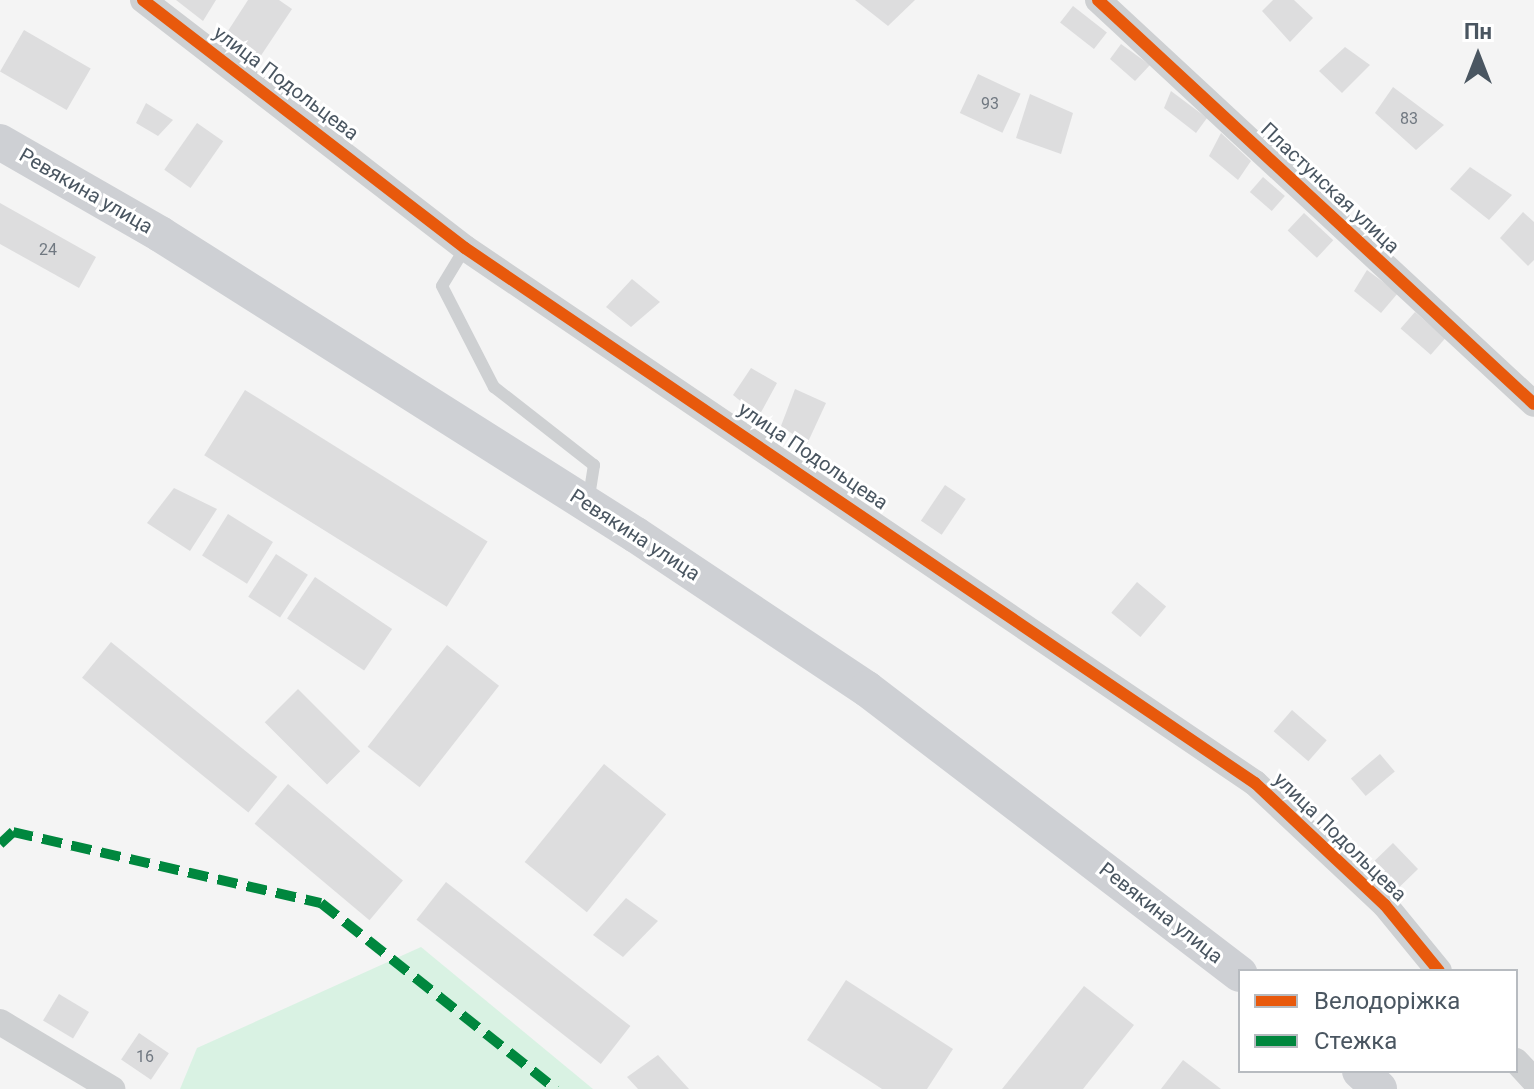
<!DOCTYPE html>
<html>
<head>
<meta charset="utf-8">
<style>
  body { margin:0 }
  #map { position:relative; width:1534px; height:1089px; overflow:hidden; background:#f4f4f4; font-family:Roboto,sans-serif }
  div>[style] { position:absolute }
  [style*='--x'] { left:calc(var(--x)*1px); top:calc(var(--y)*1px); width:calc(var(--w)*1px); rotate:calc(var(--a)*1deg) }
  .green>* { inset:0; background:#d9f2e3 }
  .building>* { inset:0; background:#ddddde; transform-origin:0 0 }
  .service>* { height:12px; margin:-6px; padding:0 6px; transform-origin:6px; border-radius:6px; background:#ced0d2 }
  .minor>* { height:26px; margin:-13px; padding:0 13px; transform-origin:13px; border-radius:13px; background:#ced0d2 }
  .secondary>* { height:36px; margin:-18px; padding:0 18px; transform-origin:18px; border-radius:18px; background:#ced0d4 }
  .quiet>* { height:10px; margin-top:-5px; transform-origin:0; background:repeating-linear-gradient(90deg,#00873e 0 20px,transparent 0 30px) }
  .cycleway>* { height:12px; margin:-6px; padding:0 6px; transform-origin:6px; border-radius:6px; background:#e8590c }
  span { translate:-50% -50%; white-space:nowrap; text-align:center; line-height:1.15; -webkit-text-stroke:6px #fff; paint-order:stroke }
  .number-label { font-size:16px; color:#707881 }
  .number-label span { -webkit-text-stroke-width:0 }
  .street-label { font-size:20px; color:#4a5661 }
  .legend { position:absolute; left:1238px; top:969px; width:280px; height:104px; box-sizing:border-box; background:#fff; border:2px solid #b7bbc0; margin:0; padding:10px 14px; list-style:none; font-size:24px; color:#4a5661 }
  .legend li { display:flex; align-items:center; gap:16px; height:40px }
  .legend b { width:40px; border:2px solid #b7bbc0 }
  .north { position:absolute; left:1438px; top:16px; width:80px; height:80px; -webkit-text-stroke:6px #fff; paint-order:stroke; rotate:0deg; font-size:22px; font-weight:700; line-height:32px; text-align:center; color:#4a5661 }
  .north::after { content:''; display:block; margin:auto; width:28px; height:36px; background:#4a5661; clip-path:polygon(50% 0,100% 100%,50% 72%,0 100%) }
</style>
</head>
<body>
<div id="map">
  <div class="green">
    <i style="clip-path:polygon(421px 947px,593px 1089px,180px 1089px,197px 1048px)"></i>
  </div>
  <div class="building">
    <i style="clip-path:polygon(176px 0,216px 0,203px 21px)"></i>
    <i style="clip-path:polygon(248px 0,279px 0,292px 9px,260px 57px,226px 34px)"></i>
    <i style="clip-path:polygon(855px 0,915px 0,888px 26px)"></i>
    <i style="clip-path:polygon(1273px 0,1294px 0,1313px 18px,1290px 42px,1262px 11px)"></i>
    <i style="left:1073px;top:6px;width:43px;height:21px;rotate:38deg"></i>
    <i style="left:24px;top:30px;width:77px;height:48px;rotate:30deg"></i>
    <i style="clip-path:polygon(1121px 44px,1150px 65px,1135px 81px,1110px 59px)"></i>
    <i style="clip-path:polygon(1345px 47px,1370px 65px,1342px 93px,1319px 71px)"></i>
    <i style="left:978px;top:74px;width:47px;height:43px;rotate:25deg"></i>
    <i style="clip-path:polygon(1393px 87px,1444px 125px,1416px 150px,1375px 113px)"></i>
    <i style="clip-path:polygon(1171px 91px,1207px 118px,1196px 133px,1164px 108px)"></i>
    <i style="clip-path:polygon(1030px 94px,1073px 113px,1061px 154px,1016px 138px)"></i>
    <i style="clip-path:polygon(146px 103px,173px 120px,158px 136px,136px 123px)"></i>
    <i style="left:197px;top:123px;width:32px;height:57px;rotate:35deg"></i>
    <i style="clip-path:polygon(1221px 133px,1251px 161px,1238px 180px,1209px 156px)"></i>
    <i style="clip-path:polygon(1470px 167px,1512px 195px,1489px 220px,1450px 189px)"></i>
    <i style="left:1263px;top:177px;width:29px;height:20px;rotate:41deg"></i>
    <i style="clip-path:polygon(0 203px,96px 257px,79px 288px,0 244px)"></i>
    <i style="clip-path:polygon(1523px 212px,1534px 222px,1534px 260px,1528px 266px,1500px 238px)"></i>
    <i style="left:1304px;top:213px;width:40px;height:24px;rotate:43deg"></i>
    <i style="clip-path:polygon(1367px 270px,1398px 293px,1381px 313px,1354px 291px)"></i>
    <i style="clip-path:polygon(632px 279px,660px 302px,631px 327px,606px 307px)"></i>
    <i style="left:1415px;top:312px;width:40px;height:22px;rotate:41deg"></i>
    <i style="clip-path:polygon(751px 368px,777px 383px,759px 416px,733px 395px)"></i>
    <i style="clip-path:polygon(795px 389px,826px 403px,807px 444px,781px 426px)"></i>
    <i style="left:245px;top:390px;width:286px;height:77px;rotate:32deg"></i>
    <i style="left:945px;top:485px;width:25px;height:43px;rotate:34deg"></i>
    <i style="clip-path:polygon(174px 488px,217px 509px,190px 551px,147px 523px)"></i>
    <i style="left:228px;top:514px;width:53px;height:49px;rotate:32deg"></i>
    <i style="left:276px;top:554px;width:38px;height:51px;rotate:33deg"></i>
    <i style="left:315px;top:577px;width:93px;height:50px;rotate:34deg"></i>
    <i style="left:1137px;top:582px;width:38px;height:40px;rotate:40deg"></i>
    <i style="left:111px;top:642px;width:214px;height:46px;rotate:39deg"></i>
    <i style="left:447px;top:645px;width:66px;height:129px;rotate:38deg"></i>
    <i style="left:298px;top:689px;width:88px;height:47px;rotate:45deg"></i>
    <i style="left:1292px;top:710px;width:46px;height:28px;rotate:41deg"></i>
    <i style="left:1380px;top:754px;width:23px;height:38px;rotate:50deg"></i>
    <i style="left:604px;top:764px;width:80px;height:126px;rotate:39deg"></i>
    <i style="left:288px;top:784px;width:150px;height:52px;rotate:40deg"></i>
    <i style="left:1393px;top:843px;width:36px;height:32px;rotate:46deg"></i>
    <i style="left:446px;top:882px;width:234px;height:48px;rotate:38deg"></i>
    <i style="clip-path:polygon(626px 898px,658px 921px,623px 957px,593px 935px)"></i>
    <i style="clip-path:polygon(846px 980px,953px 1049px,927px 1089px,882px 1089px,807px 1040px)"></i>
    <i style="clip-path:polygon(1084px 986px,1134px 1025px,1083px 1089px,1002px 1089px)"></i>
    <i style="left:59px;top:994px;width:35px;height:31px;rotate:31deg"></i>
    <i style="left:139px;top:1033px;width:36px;height:32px;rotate:34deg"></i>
    <i style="clip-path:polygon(658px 1055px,689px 1089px,638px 1089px,627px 1077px)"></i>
    <i style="clip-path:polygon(1183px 1060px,1221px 1089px,1161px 1089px)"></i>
  </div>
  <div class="service">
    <i style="--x:465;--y:248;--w:44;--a:121.2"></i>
    <i style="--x:442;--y:286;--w:114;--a:62.8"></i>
    <i style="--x:494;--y:387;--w:127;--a:38"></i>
    <i style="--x:594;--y:465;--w:36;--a:99"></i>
  </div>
  <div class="minor">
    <i style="--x:143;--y:0;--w:406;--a:37.6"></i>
    <i style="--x:465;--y:248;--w:954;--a:34.11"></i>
    <i style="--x:1255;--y:783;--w:178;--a:43.2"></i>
    <i style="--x:1385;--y:905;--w:85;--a:50.7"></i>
    <i style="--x:1098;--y:0;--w:594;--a:42.82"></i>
    <i style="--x:0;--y:1022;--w:131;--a:30.9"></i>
    <i style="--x:1516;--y:1061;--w:26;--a:47"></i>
  </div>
  <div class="secondary">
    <i style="--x:0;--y:142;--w:185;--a:29.9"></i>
    <i style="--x:160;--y:234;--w:563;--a:32.31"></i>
    <i style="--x:636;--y:535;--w:278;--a:33.7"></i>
    <i style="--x:867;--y:689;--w:469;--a:37.4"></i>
    <i style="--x:1360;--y:1071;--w:26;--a:43"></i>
  </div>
  <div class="quiet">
    <i style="--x:0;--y:844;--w:18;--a:-43"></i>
    <i style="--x:13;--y:832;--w:316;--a:13"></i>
    <i style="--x:321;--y:903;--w:300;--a:38.4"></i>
  </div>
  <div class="cycleway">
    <i style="--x:143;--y:0;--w:406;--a:37.6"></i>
    <i style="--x:465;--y:248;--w:954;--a:34.11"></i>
    <i style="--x:1255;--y:783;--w:178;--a:43.2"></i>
    <i style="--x:1385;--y:905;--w:85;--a:50.7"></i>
    <i style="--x:1098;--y:0;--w:594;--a:42.82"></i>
  </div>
  <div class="number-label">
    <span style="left:990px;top:104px">93</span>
    <span style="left:1409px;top:119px">83</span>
    <span style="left:48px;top:250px">24</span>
    <span style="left:145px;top:1057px">16</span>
  </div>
  <div class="street-label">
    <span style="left:286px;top:83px;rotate:37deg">улица Подольцева</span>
    <span style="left:1330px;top:188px;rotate:43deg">Пластунская улица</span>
    <span style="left:86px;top:191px;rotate:30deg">Ревякина улица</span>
    <span style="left:813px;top:456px;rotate:34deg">улица Подольцева</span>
    <span style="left:635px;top:535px;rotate:33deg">Ревякина улица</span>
    <span style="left:1340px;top:837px;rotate:44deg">улица Подольцева</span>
    <span style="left:1161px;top:913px;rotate:38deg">Ревякина улица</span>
  </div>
  <ul class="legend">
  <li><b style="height:10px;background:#e8590c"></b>Велодоріжка</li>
  <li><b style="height:10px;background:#00873e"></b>Стежка</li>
  </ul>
  <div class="north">Пн</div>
</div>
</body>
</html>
